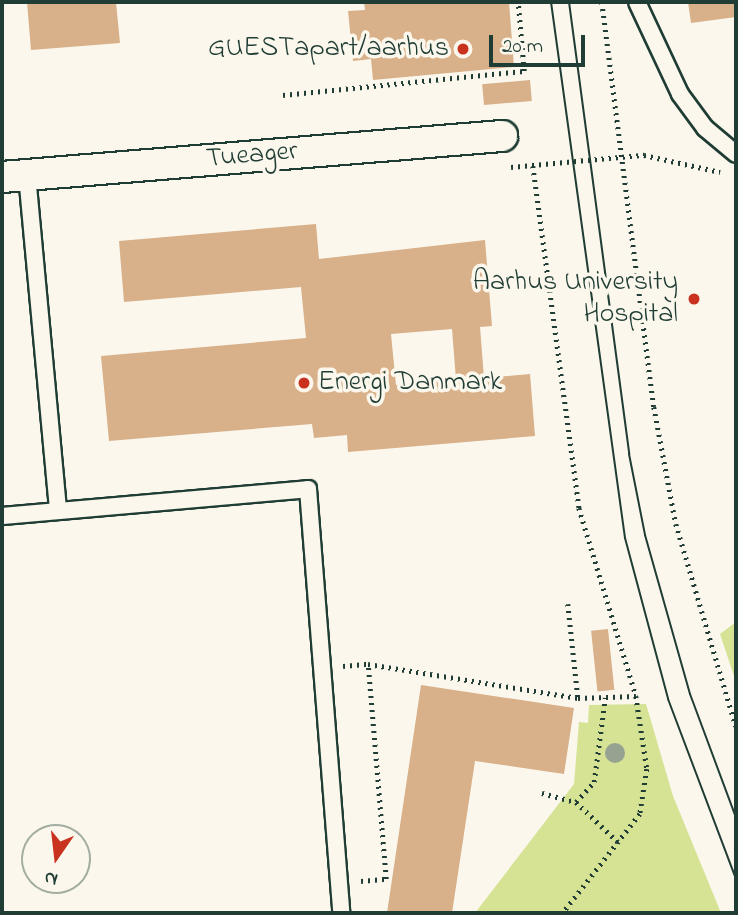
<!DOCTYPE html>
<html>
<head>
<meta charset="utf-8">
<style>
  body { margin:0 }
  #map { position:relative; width:738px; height:915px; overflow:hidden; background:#fbf7ec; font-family:"Indie Flower",sans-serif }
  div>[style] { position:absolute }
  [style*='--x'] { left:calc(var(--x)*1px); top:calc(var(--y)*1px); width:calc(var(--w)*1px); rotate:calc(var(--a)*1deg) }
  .green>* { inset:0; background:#d6e294 }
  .building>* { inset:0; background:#d8b089; transform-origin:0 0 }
  .path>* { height:4.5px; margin-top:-2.25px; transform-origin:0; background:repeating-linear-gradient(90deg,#1f3d34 0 2px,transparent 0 7px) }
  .roads { filter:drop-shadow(2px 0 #1f3d34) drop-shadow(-2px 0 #1f3d34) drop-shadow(0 2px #1f3d34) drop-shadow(0 -2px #1f3d34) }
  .service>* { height:16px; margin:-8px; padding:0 8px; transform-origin:8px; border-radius:8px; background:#fbf7ec }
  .minor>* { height:30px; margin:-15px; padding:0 15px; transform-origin:15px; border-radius:15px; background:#fbf7ec }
  .tram>* { height:2px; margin:-1px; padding:0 1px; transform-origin:1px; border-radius:1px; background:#1f3d34 }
  .trees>* { width:20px; height:20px; margin:-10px; border-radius:50%; background:#96a391 }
  .dots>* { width:19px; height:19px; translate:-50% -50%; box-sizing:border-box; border:4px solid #fbf7ec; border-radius:50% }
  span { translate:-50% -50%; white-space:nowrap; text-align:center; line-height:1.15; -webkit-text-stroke:7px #fbf7ec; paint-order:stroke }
  .poi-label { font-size:28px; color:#1f3d34 }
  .right { translate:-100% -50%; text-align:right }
  .left { translate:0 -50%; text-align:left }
  .street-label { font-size:28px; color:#1f3d34 }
  .frame { position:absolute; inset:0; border:4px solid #1f3d34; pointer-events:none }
  .north { position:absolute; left:21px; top:824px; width:70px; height:70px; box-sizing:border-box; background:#fbf7ec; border:2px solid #a3ada2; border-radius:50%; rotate:194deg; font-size:19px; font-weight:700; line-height:28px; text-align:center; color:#1f3d34 }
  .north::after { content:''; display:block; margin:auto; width:24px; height:32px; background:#c8321e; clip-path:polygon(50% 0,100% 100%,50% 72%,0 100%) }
  .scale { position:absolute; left:489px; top:35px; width:96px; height:32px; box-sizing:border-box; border:4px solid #1f3d34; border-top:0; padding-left:9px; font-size:21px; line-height:24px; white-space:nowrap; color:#1f3d34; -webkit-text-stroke:5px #fbf7ec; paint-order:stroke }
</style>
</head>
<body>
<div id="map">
  <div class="green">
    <i style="clip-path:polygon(736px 622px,736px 682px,720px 634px)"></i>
    <i style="clip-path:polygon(646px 704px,673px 796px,721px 913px,475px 913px,574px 784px,579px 722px,588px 723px,589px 705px)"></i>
  </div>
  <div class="building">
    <i style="clip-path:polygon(27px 2px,116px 2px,120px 43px,31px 50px)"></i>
    <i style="clip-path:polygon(364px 2px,509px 2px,514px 67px,373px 80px,371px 59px,353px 61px,348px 11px,365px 10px)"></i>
    <i style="clip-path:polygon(688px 2px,736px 2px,736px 17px,691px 23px)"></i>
    <i style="left:530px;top:80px;width:21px;height:48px;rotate:85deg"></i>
    <i style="clip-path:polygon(evenodd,316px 224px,319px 259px,485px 240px,492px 326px,480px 327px,484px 378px,530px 374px,535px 436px,348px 452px,347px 435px,314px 438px,312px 424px,109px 441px,101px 356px,306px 338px,301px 287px,124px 302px,119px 241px,316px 224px,452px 329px,456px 380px,396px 385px,391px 334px,452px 329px)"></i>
    <i style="left:608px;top:629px;width:61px;height:17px;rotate:84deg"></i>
    <i style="clip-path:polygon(421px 685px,574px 708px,564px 774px,475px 761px,452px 913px,387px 913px)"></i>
  </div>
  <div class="path">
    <i style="--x:274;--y:2;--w:1;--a:0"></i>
    <i style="--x:602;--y:2;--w:408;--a:82.7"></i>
    <i style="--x:654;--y:407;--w:119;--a:79.4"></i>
    <i style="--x:676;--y:524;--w:211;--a:73.5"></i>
    <i style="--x:283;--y:95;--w:242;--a:-5.7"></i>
    <i style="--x:524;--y:71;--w:69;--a:-95"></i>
    <i style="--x:533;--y:166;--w:345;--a:82.3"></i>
    <i style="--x:579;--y:508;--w:196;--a:73.1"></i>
    <i style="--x:636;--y:696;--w:74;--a:81.4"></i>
    <i style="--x:647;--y:769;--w:46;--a:98.8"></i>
    <i style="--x:640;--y:814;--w:125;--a:127.9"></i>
    <i style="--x:511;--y:167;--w:134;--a:-5.2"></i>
    <i style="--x:644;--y:155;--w:78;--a:12.6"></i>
    <i style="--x:568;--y:604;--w:95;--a:83.9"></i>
    <i style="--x:578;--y:698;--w:58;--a:-2"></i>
    <i style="--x:343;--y:666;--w:25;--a:-5"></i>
    <i style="--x:368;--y:664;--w:213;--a:9.2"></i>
    <i style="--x:542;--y:793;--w:35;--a:15"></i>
    <i style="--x:576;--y:802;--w:58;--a:43.6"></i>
    <i style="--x:576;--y:802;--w:27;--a:-48"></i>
    <i style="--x:594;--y:782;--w:85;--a:-82.5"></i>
    <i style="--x:361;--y:881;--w:25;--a:-5"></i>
    <i style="--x:386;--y:879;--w:216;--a:-94.8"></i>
  </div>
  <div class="roads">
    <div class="service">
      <i style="--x:637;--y:2;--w:102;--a:64.9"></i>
      <i style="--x:680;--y:94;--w:42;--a:53.7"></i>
      <i style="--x:705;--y:128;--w:40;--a:40"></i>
      <i style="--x:27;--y:175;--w:337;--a:84.7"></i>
      <i style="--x:2;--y:516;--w:307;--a:-5"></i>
      <i style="--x:308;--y:489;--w:425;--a:85.5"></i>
    </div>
    <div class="minor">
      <i style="--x:2;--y:177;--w:502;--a:-4.69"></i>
    </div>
  </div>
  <div class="tram">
    <i style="--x:551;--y:2;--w:541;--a:82.14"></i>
    <i style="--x:625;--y:538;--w:167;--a:75"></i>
    <i style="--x:668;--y:699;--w:192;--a:69.3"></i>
    <i style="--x:569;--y:2;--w:456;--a:82.4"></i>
    <i style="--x:629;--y:454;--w:83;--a:78.8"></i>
    <i style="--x:645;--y:535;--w:165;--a:74.2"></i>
    <i style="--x:690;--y:694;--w:132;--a:69.6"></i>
  </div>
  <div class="trees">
    <i style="left:615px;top:753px"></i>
  </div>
  <div class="dots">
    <i style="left:463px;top:49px;background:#c8321e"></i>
    <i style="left:694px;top:299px;background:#c8321e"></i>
    <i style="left:304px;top:383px;background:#c8321e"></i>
  </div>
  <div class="poi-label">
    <span class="right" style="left:449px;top:49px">GUESTapart/aarhus</span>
    <span class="right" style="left:678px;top:299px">Aarhus University<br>Hospital</span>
    <span class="left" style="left:318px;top:383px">Energi Danmark</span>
  </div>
  <div class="street-label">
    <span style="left:252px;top:156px;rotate:-5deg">Tueager</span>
  </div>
  <div class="frame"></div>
  <div class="north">N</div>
  <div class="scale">20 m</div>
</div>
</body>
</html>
